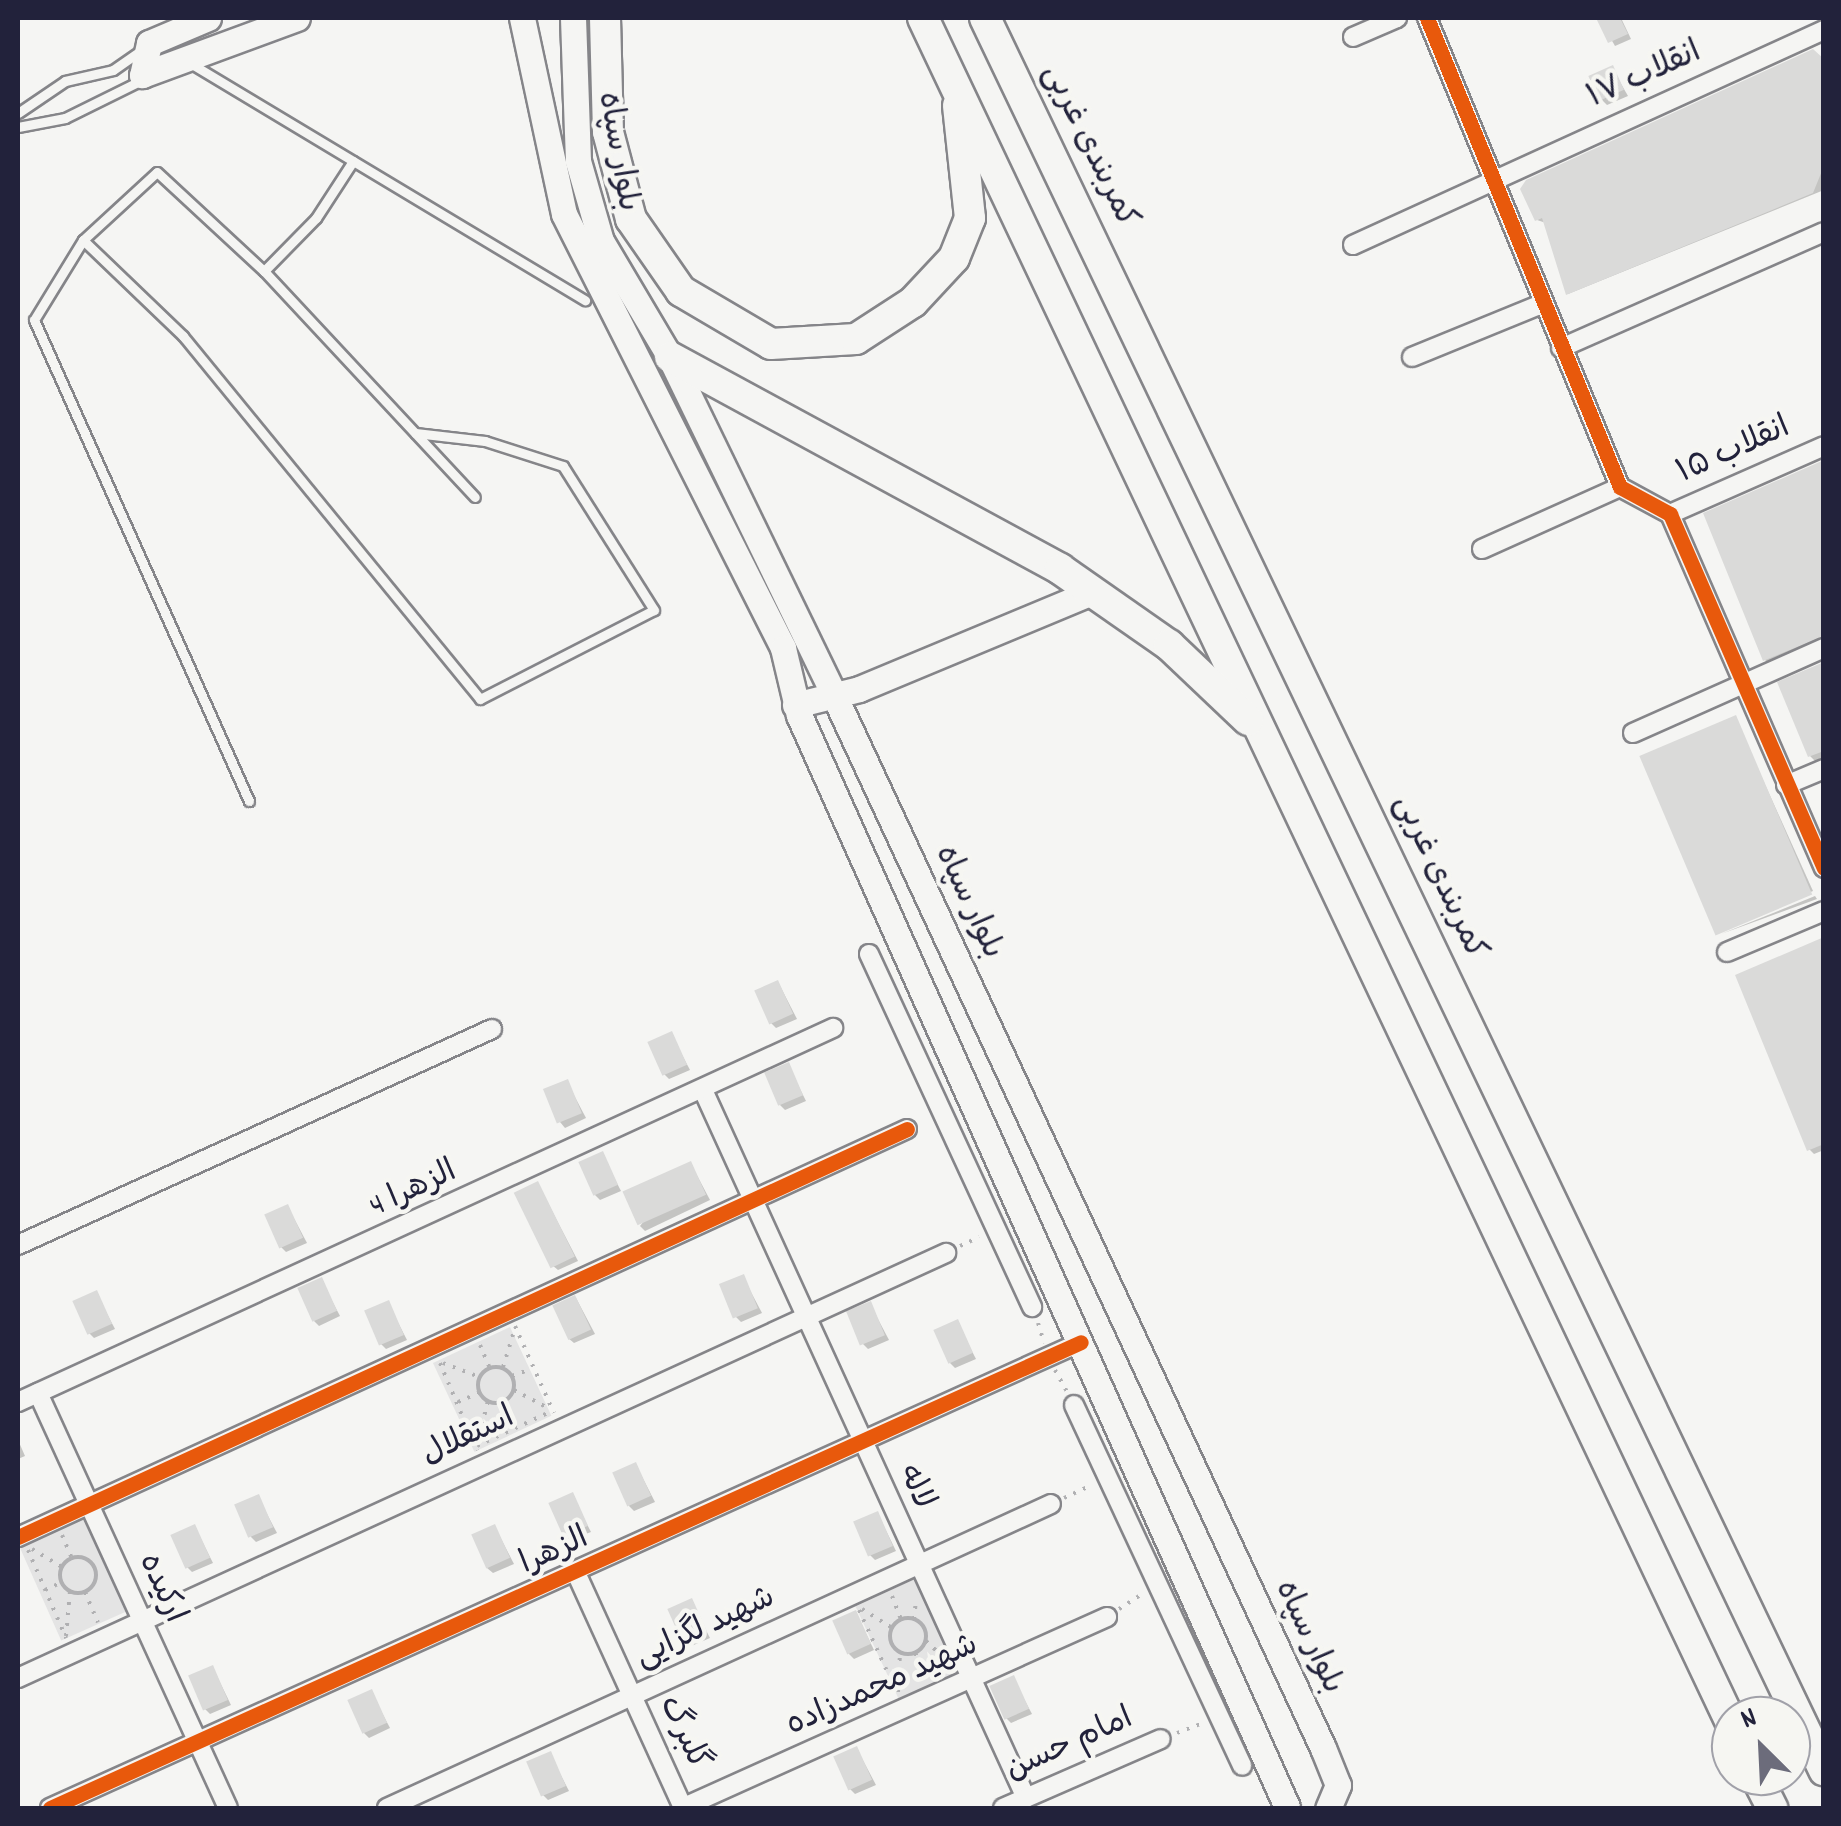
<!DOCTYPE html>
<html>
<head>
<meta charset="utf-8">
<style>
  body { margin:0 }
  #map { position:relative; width:1841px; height:1826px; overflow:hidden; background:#f5f5f3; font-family:Dekko,"Playpen Sans Arabic",sans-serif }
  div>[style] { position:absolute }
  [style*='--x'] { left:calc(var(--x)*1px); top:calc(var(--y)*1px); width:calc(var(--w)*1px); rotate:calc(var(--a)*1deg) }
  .green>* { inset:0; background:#e4e4e4; transform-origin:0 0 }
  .shadow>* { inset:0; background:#0003 }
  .building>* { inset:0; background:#dadad9; transform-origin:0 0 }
  .path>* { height:4px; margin-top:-2px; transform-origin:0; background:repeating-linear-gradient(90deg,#b0b0b2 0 2.5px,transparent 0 10.5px) }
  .path>.ring { margin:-2px; padding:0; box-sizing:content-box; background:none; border:4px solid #b0b0b2; border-radius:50% }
  .roads { filter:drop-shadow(2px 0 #858589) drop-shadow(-2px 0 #858589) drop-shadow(0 2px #858589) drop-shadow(0 -2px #858589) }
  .service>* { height:9px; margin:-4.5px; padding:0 4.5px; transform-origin:4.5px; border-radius:4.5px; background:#f5f5f3 }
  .minor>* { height:18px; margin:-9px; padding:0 9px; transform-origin:9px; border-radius:9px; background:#f5f5f3 }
  .secondary>* { height:25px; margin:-12.5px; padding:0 12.5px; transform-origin:12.5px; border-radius:12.5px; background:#f5f5f3 }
  .trunk>* { height:30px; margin:-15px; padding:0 15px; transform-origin:15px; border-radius:15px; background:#f5f5f3 }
  .cycleway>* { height:15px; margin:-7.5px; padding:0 7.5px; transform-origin:7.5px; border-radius:7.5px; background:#e8590c }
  span { translate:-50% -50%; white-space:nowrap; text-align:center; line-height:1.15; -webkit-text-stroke:9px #f6f6f2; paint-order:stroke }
  .street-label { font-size:32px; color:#22223b }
  .frame { position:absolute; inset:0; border:20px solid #22223b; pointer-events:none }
  .north { position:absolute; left:1711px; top:1696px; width:100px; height:100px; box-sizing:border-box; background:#f6f6f2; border:2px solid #a1a1a9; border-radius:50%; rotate:336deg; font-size:28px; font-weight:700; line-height:40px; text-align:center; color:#22223b }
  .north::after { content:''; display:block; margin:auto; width:35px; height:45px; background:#6c6c7b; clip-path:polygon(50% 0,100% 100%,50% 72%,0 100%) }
</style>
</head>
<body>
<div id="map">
  <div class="green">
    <i style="left:510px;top:1327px;width:98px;height:85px;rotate:65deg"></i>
    <i style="left:87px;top:1514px;width:105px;height:75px;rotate:66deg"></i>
    <i style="left:919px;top:1577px;width:104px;height:70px;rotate:65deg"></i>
  </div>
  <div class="shadow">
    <i style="clip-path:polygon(1599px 18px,1621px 18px,1631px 39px,1615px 46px)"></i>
    <i style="clip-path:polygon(1824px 61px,1824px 190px,1568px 294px,1546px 223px,1537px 220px)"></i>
    <i style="clip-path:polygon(1612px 68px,1628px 96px,1607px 105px,1602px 100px)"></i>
    <i style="clip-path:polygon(1824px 463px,1824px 642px,1770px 665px,1765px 660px)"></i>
    <i style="clip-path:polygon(1824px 665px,1824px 757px,1815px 761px,1810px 756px)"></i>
    <i style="clip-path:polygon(1735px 718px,1813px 891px,1718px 930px)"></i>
    <i style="clip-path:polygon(1815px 896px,1817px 899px,1721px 934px)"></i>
    <i style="clip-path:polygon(1824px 940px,1824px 1150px,1814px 1154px,1809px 1149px)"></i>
    <i style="clip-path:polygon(778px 982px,797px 1019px,776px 1028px,771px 1023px)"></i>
    <i style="clip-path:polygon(671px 1034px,690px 1070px,669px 1079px,664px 1074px)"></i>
    <i style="clip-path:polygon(788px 1065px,806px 1101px,785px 1110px,780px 1105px)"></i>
    <i style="clip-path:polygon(567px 1082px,586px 1118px,565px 1128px,560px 1122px)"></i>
    <i style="clip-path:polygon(602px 1154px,621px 1191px,600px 1200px,595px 1195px)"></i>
    <i style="clip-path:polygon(691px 1164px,710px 1200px,645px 1231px,640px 1226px)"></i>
    <i style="clip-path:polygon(538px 1184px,578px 1261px,558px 1270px,552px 1265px)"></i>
    <i style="clip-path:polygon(288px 1207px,307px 1243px,286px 1252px,281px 1247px)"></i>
    <i style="clip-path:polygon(743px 1277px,762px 1313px,741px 1322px,736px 1317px)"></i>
    <i style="clip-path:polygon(321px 1280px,340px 1316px,319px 1326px,314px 1321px)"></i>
    <i style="clip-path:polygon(96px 1293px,115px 1329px,94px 1338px,89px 1333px)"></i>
    <i style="clip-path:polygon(576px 1298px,595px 1334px,574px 1343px,568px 1338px)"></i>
    <i style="clip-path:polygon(388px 1303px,407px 1340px,386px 1349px,381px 1344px)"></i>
    <i style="clip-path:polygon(870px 1304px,889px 1340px,868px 1349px,863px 1344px)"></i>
    <i style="clip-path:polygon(957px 1322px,976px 1359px,955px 1368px,950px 1363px)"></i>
    <i style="clip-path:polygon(18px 1440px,25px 1456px,18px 1459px)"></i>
    <i style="clip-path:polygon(636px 1465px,655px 1502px,634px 1511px,629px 1506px)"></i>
    <i style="clip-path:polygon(572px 1495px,591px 1532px,570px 1540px,565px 1535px)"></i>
    <i style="clip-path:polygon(258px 1497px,277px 1533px,256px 1542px,251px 1537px)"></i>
    <i style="clip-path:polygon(878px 1514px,896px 1551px,875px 1560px,870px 1555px)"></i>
    <i style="clip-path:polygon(195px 1527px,213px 1563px,192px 1572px,187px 1567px)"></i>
    <i style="clip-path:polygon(495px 1527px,514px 1564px,493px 1573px,487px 1568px)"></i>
    <i style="clip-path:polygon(691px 1601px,710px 1638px,689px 1647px,684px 1642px)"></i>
    <i style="clip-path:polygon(856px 1613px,874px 1650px,854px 1659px,849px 1654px)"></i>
    <i style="clip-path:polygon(213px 1668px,231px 1705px,210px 1714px,205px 1709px)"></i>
    <i style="clip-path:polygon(1013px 1678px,1032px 1714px,1011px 1723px,1006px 1718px)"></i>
    <i style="clip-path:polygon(371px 1692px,390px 1728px,369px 1738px,364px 1733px)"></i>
    <i style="clip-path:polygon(857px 1749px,876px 1785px,855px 1794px,850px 1789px)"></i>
    <i style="clip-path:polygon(550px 1754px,569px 1791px,548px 1800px,543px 1795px)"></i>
  </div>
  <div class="building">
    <i style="clip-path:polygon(1596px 18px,1620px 18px,1628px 34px,1608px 43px)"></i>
    <i style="clip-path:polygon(1813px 49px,1824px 59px,1824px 166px,1813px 193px,1566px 295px,1542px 218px,1535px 221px,1520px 189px,1526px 180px)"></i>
    <i style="left:1613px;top:65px;width:27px;height:27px;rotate:66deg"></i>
    <i style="clip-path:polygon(1824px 460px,1824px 636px,1763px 661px,1703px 513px)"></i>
    <i style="clip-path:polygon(1824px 662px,1824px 751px,1808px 757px,1777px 682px)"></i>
    <i style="left:1736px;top:715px;width:195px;height:105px;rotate:67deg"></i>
    <i style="clip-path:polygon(1824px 937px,1824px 1144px,1807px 1151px,1735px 975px)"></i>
    <i style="left:778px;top:980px;width:37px;height:26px;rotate:66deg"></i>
    <i style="left:672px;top:1031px;width:37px;height:27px;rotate:66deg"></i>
    <i style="left:789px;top:1062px;width:36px;height:27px;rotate:67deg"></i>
    <i style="left:568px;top:1079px;width:37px;height:27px;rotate:68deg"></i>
    <i style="left:603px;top:1151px;width:37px;height:27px;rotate:66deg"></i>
    <i style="left:691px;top:1161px;width:37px;height:75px;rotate:66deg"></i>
    <i style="left:538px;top:1181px;width:84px;height:27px;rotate:64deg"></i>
    <i style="left:288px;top:1204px;width:37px;height:26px;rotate:66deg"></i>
    <i style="left:744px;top:1274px;width:37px;height:27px;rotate:68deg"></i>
    <i style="left:322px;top:1277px;width:37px;height:27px;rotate:66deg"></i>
    <i style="left:97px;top:1290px;width:37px;height:27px;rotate:66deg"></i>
    <i style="left:575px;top:1295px;width:38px;height:25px;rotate:65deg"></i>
    <i style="left:389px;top:1300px;width:38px;height:27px;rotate:67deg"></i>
    <i style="left:871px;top:1301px;width:37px;height:27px;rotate:68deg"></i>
    <i style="left:958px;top:1319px;width:37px;height:27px;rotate:66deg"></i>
    <i style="left:636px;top:1462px;width:37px;height:26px;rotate:66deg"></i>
    <i style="left:573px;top:1492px;width:37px;height:27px;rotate:66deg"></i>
    <i style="left:259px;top:1494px;width:36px;height:27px;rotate:67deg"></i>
    <i style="left:878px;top:1511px;width:38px;height:27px;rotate:67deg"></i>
    <i style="left:195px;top:1524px;width:37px;height:27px;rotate:66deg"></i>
    <i style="left:495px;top:1524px;width:37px;height:26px;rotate:66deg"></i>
    <i style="left:692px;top:1598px;width:37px;height:27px;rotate:66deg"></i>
    <i style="left:856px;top:1610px;width:37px;height:26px;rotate:66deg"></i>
    <i style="left:213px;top:1665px;width:38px;height:27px;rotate:67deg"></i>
    <i style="left:1014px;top:1675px;width:37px;height:27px;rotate:66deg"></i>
    <i style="left:372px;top:1689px;width:37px;height:27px;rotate:66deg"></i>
    <i style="left:857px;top:1746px;width:37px;height:26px;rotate:66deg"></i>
    <i style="left:551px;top:1751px;width:38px;height:27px;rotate:67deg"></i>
  </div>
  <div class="path">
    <i style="--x:960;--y:1246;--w:21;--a:-25"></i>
    <i style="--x:1038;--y:1323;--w:21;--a:73"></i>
    <i style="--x:515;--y:1326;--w:95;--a:65.9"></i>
    <i style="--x:480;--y:1345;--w:25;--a:67"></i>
    <i style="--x:440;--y:1363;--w:95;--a:67.2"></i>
    <i style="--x:443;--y:1363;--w:40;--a:21"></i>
    <i style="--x:503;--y:1367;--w:41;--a:-72.9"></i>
    <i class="ring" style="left:478px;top:1367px;width:32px;height:32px"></i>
    <i style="--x:1055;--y:1370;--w:25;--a:61"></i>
    <i style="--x:512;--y:1376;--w:20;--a:-20"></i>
    <i style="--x:514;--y:1390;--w:40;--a:28"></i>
    <i style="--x:458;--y:1402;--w:24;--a:-24"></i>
    <i style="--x:503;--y:1402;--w:27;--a:66"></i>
    <i style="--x:477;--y:1445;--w:45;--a:-76"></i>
    <i style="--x:477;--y:1446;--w:83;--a:-25"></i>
    <i style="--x:1064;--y:1498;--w:31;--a:-25"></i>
    <i style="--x:62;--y:1535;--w:25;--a:67"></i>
    <i style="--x:32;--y:1549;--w:35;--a:31"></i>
    <i style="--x:28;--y:1550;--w:96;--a:66.6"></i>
    <i class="ring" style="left:60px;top:1557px;width:32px;height:32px"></i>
    <i style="--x:45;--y:1590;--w:19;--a:-25"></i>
    <i style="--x:85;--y:1592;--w:33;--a:67"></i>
    <i style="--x:892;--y:1596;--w:25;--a:69"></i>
    <i style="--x:862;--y:1609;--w:36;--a:32"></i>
    <i style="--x:1119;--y:1609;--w:31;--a:-33"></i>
    <i style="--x:859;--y:1610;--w:91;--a:65.4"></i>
    <i class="ring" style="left:890px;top:1618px;width:32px;height:32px"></i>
    <i style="--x:914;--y:1619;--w:20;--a:-84"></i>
    <i style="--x:66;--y:1636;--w:45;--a:-84.9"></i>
    <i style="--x:926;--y:1641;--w:19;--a:43"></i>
    <i style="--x:915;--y:1653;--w:30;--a:64"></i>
    <i style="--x:898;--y:1692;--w:40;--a:-87.1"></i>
    <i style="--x:1177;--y:1733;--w:30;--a:-21"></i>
  </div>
  <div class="roads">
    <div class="service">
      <i style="--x:190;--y:63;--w:461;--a:31"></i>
      <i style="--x:18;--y:113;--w:57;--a:-34.2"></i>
      <i style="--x:65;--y:81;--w:49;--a:-12.9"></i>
      <i style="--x:113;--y:70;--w:33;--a:-35"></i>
      <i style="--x:18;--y:127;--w:48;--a:-10.8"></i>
      <i style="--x:65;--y:118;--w:88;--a:-26.3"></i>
      <i style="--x:83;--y:240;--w:100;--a:-42.6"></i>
      <i style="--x:157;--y:172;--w:146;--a:42.8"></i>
      <i style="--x:264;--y:271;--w:309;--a:47"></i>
      <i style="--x:264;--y:271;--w:74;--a:-45.5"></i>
      <i style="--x:316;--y:218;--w:68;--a:-57"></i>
      <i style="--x:249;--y:801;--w:527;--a:-114.08"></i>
      <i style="--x:34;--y:320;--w:94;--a:-58.5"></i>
      <i style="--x:83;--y:240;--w:139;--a:43.8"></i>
      <i style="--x:183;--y:336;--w:469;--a:50.7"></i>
      <i style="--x:480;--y:699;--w:195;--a:-27.1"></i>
      <i style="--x:654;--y:610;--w:170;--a:-122.3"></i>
      <i style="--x:563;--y:466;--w:82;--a:-162.2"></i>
      <i style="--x:485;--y:441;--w:70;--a:-173.5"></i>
    </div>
    <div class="minor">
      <i style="--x:1427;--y:18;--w:507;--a:67.63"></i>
      <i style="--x:1620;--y:487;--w:57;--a:28.4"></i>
      <i style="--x:1670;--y:514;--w:386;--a:66.5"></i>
      <i style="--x:1353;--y:37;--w:48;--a:-23.4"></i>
      <i style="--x:1353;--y:245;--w:518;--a:-24.54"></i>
      <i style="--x:1561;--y:348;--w:287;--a:-23.8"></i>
      <i style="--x:1412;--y:357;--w:140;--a:-22.2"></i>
      <i style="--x:1670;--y:514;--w:168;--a:-23.8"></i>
      <i style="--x:1482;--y:549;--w:151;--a:-24.2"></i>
      <i style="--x:1633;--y:733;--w:209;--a:-24"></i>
      <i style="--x:1786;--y:785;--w:41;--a:-22.8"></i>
      <i style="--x:1727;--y:952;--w:105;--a:-22.9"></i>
      <i style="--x:869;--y:954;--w:389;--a:65.2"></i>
      <i style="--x:703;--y:1090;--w:778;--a:65.48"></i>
      <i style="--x:18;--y:1245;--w:521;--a:-24.5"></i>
      <i style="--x:38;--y:1393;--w:456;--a:65.4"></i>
      <i style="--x:18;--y:1402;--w:897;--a:-24.65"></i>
      <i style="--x:1074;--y:1405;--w:398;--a:65"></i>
      <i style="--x:18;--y:1537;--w:978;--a:-24.65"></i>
      <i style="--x:577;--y:1575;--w:256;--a:65.5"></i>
      <i style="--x:18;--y:1678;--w:1021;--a:-24.61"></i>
      <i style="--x:50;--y:1808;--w:1131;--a:-24.32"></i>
      <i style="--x:387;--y:1808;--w:730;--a:-24.6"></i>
      <i style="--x:682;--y:1808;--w:466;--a:-24.2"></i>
      <i style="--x:1003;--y:1808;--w:172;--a:-23.6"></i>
    </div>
    <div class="secondary">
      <i style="--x:208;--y:18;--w:64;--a:157"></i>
      <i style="--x:149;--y:43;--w:33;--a:102"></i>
      <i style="--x:142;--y:75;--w:165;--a:-20.2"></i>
      <i style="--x:522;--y:18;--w:200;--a:77.9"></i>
      <i style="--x:564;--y:214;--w:486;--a:63.2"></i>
      <i style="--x:783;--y:648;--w:69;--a:76.6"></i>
      <i style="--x:799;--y:715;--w:1196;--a:65.92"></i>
      <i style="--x:573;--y:18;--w:143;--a:88"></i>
      <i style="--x:578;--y:161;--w:83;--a:74"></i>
      <i style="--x:601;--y:241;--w:135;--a:59.3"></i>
      <i style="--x:670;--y:357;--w:376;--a:64.1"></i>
      <i style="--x:834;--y:695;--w:1161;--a:65.09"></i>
      <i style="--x:1323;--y:1748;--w:40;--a:68"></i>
      <i style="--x:1338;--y:1785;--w:25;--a:113"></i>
      <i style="--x:795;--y:705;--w:66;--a:-14"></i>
      <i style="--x:859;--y:689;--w:255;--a:-22.6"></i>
    </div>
    <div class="trunk">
      <i style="--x:605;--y:18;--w:114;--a:88.5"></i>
      <i style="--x:608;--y:132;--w:90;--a:75.2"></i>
      <i style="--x:631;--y:219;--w:88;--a:55.2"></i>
      <i style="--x:681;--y:291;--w:104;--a:30.5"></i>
      <i style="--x:771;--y:344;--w:85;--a:-3.4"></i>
      <i style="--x:856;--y:339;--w:68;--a:-33"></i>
      <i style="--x:913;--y:302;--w:60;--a:-47"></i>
      <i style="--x:954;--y:258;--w:43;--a:-68.2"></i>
      <i style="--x:970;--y:218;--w:113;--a:-96.1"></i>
      <i style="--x:923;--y:18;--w:1887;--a:64.64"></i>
      <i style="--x:985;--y:18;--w:1943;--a:64.41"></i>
      <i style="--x:670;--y:357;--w:444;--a:28.5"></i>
      <i style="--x:1060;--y:569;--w:133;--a:34.9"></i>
      <i style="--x:1169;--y:645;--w:109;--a:43.5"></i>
      <i style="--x:1756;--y:1776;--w:36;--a:63"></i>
    </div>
  </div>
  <div class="cycleway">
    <i style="--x:1427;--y:18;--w:507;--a:67.63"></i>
    <i style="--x:1620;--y:487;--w:57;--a:28.4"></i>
    <i style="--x:1670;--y:514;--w:386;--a:66.5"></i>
    <i style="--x:18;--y:1537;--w:978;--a:-24.65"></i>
    <i style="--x:50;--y:1808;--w:1131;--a:-24.32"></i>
  </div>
  <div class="street-label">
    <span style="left:1645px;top:77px;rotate:-24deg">انقلاب ۱۷</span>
    <span style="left:1088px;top:147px;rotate:64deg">کمربندی غربی</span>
    <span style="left:616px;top:152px;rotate:80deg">بلوار سپاه</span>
    <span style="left:1734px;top:452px;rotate:-24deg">انقلاب ۱۵</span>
    <span style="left:1438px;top:878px;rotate:65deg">کمربندی غربی</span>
    <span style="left:967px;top:903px;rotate:65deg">بلوار سپاه</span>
    <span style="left:414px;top:1191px;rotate:-25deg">الزهرا 4</span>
    <span style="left:469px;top:1438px;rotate:-25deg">استقلال</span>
    <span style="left:914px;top:1488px;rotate:65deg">لاله</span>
    <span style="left:555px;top:1553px;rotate:-24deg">الزهرا</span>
    <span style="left:160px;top:1589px;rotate:66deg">ارکیده</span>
    <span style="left:706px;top:1629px;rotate:-25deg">شهید لگزایی</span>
    <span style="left:1307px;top:1638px;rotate:65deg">بلوار سپاه</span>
    <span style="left:883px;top:1687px;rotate:-24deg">شهید محمدزاده</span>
    <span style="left:682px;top:1734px;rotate:65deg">گلبرگ</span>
    <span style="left:1070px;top:1746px;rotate:-24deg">امام حسن</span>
  </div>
  <div class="frame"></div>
  <div class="north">N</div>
</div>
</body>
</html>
